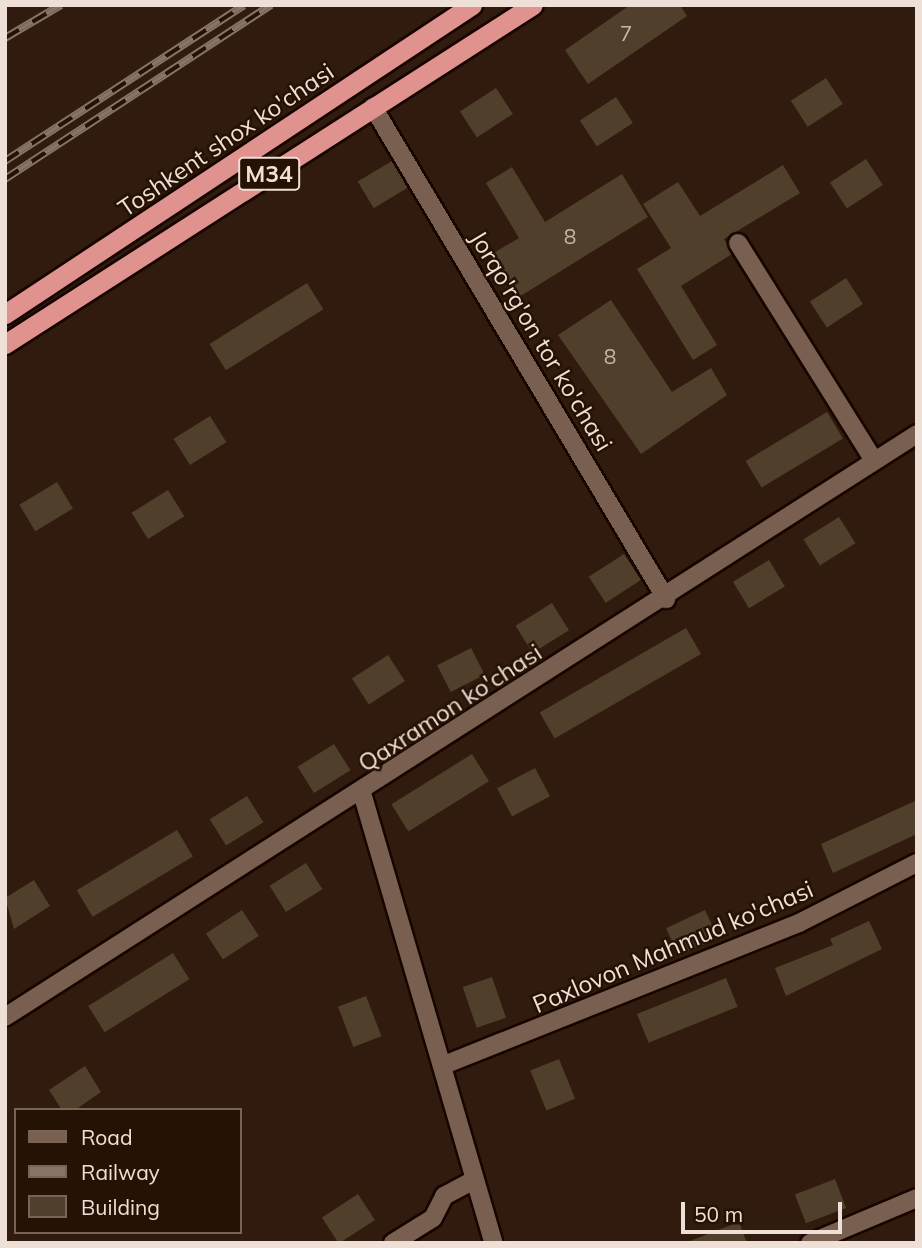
<!DOCTYPE html>
<html>
<head>
<meta charset="utf-8">
<style>
  body { margin:0 }
  #map { position:relative; width:922px; height:1248px; overflow:hidden; background:#301b0e; font-family:Mulish,sans-serif }
  div>[style] { position:absolute }
  [style*='--x'] { left:calc(var(--x)*1px); top:calc(var(--y)*1px); width:calc(var(--w)*1px); rotate:calc(var(--a)*1deg) }
  .building>* { inset:0; background:#503f2a; transform-origin:0 0 }
  .roads { filter:drop-shadow(2px 0 #170500) drop-shadow(-2px 0 #170500) drop-shadow(0 2px #170500) drop-shadow(0 -2px #170500) }
  .minor>* { height:18px; margin:-9px; padding:0 9px; transform-origin:9px; border-radius:9px; background:#795f50 }
  .trunk>* { height:19px; margin:-9.5px; padding:0 9.5px; transform-origin:9.5px; border-radius:9.5px; background:#e0928e }
  .rail>* { height:8px; margin-top:-4px; transform-origin:0; background:repeating-linear-gradient(90deg,#261205 0 16px,#867469 0 32px); box-sizing:border-box; border-block:2px solid #867469 }
  span { translate:-50% -50%; white-space:nowrap; text-align:center; line-height:1.15; -webkit-text-stroke:5px #261205; paint-order:stroke }
  .number-label { font-size:21px; color:#c6b7ac }
  .number-label span { -webkit-text-stroke-width:0 }
  .shield-label span { padding:2px 5px; background:#261205; border:2px solid; border-radius:5px; -webkit-text-stroke-width:0 }
  .shield-label { font-size:23px; color:#eedfd7; font-weight:700 }
  .street-label { font-size:24px; color:#eedfd7 }
  .frame { position:absolute; inset:0; border:7px solid #eedfd7; pointer-events:none }
  .legend { position:absolute; left:14px; top:1108px; width:228px; height:126px; box-sizing:border-box; background:#261205; border:2px solid #766459; margin:0; padding:9px 12px; list-style:none; font-size:21px; color:#eedfd7 }
  .legend li { display:flex; align-items:center; gap:14px; height:35px }
  .legend b { width:35px; border:2px solid #766459 }
  .scale { position:absolute; left:681px; top:1202px; width:161px; height:32px; box-sizing:border-box; border:4px solid #eedfd7; border-top:0; padding-left:9px; font-size:21px; line-height:24px; white-space:nowrap; color:#eedfd7; -webkit-text-stroke:5px #261205; paint-order:stroke }
</style>
</head>
<body>
<div id="map">
  <div class="building">
    <i style="clip-path:polygon(630px 5px,680px 5px,687px 16px,588px 84px,565px 50px)"></i>
    <i style="left:826px;top:78px;width:31px;height:42px;rotate:57deg"></i>
    <i style="left:496px;top:88px;width:31px;height:43px;rotate:57deg"></i>
    <i style="left:616px;top:97px;width:31px;height:43px;rotate:57deg"></i>
    <i style="left:866px;top:159px;width:31px;height:43px;rotate:57deg"></i>
    <i style="left:392px;top:161px;width:31px;height:40px;rotate:59deg"></i>
    <i style="clip-path:polygon(783px 165px,800px 193px,724px 239px,732px 254px,681px 286px,717px 345px,693px 360px,637px 269px,671px 248px,643px 204px,678px 182px,700px 216px)"></i>
    <i style="clip-path:polygon(512px 167px,545px 222px,622px 174px,648px 217px,519px 297px,492px 254px,519px 238px,486px 183px)"></i>
    <i style="left:846px;top:278px;width:31px;height:43px;rotate:57deg"></i>
    <i style="left:307px;top:283px;width:31px;height:115px;rotate:58deg"></i>
    <i style="clip-path:polygon(611px 300px,672px 392px,711px 368px,727px 395px,641px 454px,558px 335px)"></i>
    <i style="left:827px;top:412px;width:31px;height:95px;rotate:59deg"></i>
    <i style="left:210px;top:416px;width:31px;height:43px;rotate:58deg"></i>
    <i style="left:57px;top:482px;width:31px;height:44px;rotate:59deg"></i>
    <i style="left:168px;top:490px;width:31px;height:43px;rotate:58deg"></i>
    <i style="left:839px;top:517px;width:31px;height:42px;rotate:58deg"></i>
    <i style="left:624px;top:554px;width:31px;height:42px;rotate:57deg"></i>
    <i style="left:769px;top:560px;width:31px;height:42px;rotate:59deg"></i>
    <i style="left:552px;top:603px;width:32px;height:43px;rotate:58deg"></i>
    <i style="left:686px;top:628px;width:30px;height:169px;rotate:60deg"></i>
    <i style="left:471px;top:648px;width:30px;height:38px;rotate:63deg"></i>
    <i style="left:388px;top:655px;width:31px;height:43px;rotate:57deg"></i>
    <i style="left:334px;top:744px;width:31px;height:43px;rotate:58deg"></i>
    <i style="left:472px;top:754px;width:32px;height:95px;rotate:58deg"></i>
    <i style="left:535px;top:768px;width:32px;height:43px;rotate:62deg"></i>
    <i style="left:247px;top:796px;width:31px;height:44px;rotate:58deg"></i>
    <i style="clip-path:polygon(917px 800px,917px 834px,833px 873px,821px 844px)"></i>
    <i style="left:177px;top:830px;width:31px;height:117px;rotate:59deg"></i>
    <i style="left:306px;top:863px;width:31px;height:43px;rotate:58deg"></i>
    <i style="clip-path:polygon(34px 880px,50px 906px,14px 929px,5px 898px)"></i>
    <i style="left:242px;top:910px;width:31px;height:43px;rotate:57deg"></i>
    <i style="left:705px;top:910px;width:31px;height:43px;rotate:65deg"></i>
    <i style="clip-path:polygon(869px 921px,882px 949px,786px 996px,775px 968px,833px 945px,830px 939px)"></i>
    <i style="left:173px;top:953px;width:31px;height:100px;rotate:58deg"></i>
    <i style="left:492px;top:977px;width:43px;height:31px;rotate:71deg"></i>
    <i style="left:726px;top:978px;width:31px;height:96px;rotate:68deg"></i>
    <i style="left:366px;top:996px;width:43px;height:30px;rotate:69deg"></i>
    <i style="left:559px;top:1059px;width:43px;height:31px;rotate:68deg"></i>
    <i style="clip-path:polygon(85px 1066px,101px 1092px,75px 1110px,62px 1110px,49px 1090px)"></i>
    <i style="left:835px;top:1179px;width:31px;height:43px;rotate:69deg"></i>
    <i style="left:358px;top:1194px;width:31px;height:43px;rotate:57deg"></i>
    <i style="clip-path:polygon(739px 1222px,747px 1243px,691px 1243px,690px 1241px)"></i>
  </div>
  <div class="roads">
    <div class="minor">
      <i style="--x:373;--y:107;--w:573;--a:59.22"></i>
      <i style="--x:738;--y:243;--w:257;--a:58"></i>
      <i style="--x:362;--y:793;--w:469;--a:73.7"></i>
      <i style="--x:5;--y:1017;--w:1082;--a:-32.59"></i>
      <i style="--x:444;--y:1065;--w:382;--a:-21.8"></i>
      <i style="--x:799;--y:923;--w:132;--a:-27"></i>
      <i style="--x:393;--y:1243;--w:47;--a:-32"></i>
      <i style="--x:433;--y:1218;--w:25;--a:-63"></i>
      <i style="--x:444;--y:1196;--w:34;--a:-28"></i>
      <i style="--x:810;--y:1243;--w:116;--a:-22.8"></i>
    </div>
    <div class="trunk">
      <i style="--x:5;--y:314;--w:560;--a:-33.49"></i>
      <i style="--x:5;--y:344;--w:627;--a:-32.7"></i>
    </div>
  </div>
  <div class="rail">
    <i style="--x:5;--y:38;--w:65;--a:-30.5"></i>
    <i style="--x:5;--y:161;--w:285;--a:-33.1"></i>
    <i style="--x:5;--y:179;--w:318;--a:-33.2"></i>
  </div>
  <div class="number-label">
    <span style="left:626px;top:33px">7</span>
    <span style="left:570px;top:236px">8</span>
    <span style="left:610px;top:356px">8</span>
  </div>
  <div class="shield-label">
    <span style="left:269px;top:174px">M34</span>
  </div>
  <div class="street-label">
    <span style="left:226px;top:140px;rotate:-34deg">Toshkent shox ko'chasi</span>
    <span style="left:541px;top:341px;rotate:59deg">Jorqo'rg'on tor ko'chasi</span>
    <span style="left:450px;top:708px;rotate:-33deg">Qaxramon ko'chasi</span>
    <span style="left:673px;top:947px;rotate:-23deg">Paxlovon Mahmud ko'chasi</span>
  </div>
  <div class="frame"></div>
  <ul class="legend">
  <li><b style="height:9px;background:#795f50"></b>Road</li>
  <li><b style="height:9px;background:#867469"></b>Railway</li>
  <li><b style="height:19px;background:#503f2a"></b>Building</li>
  </ul>
  <div class="scale">50 m</div>
</div>
</body>
</html>
